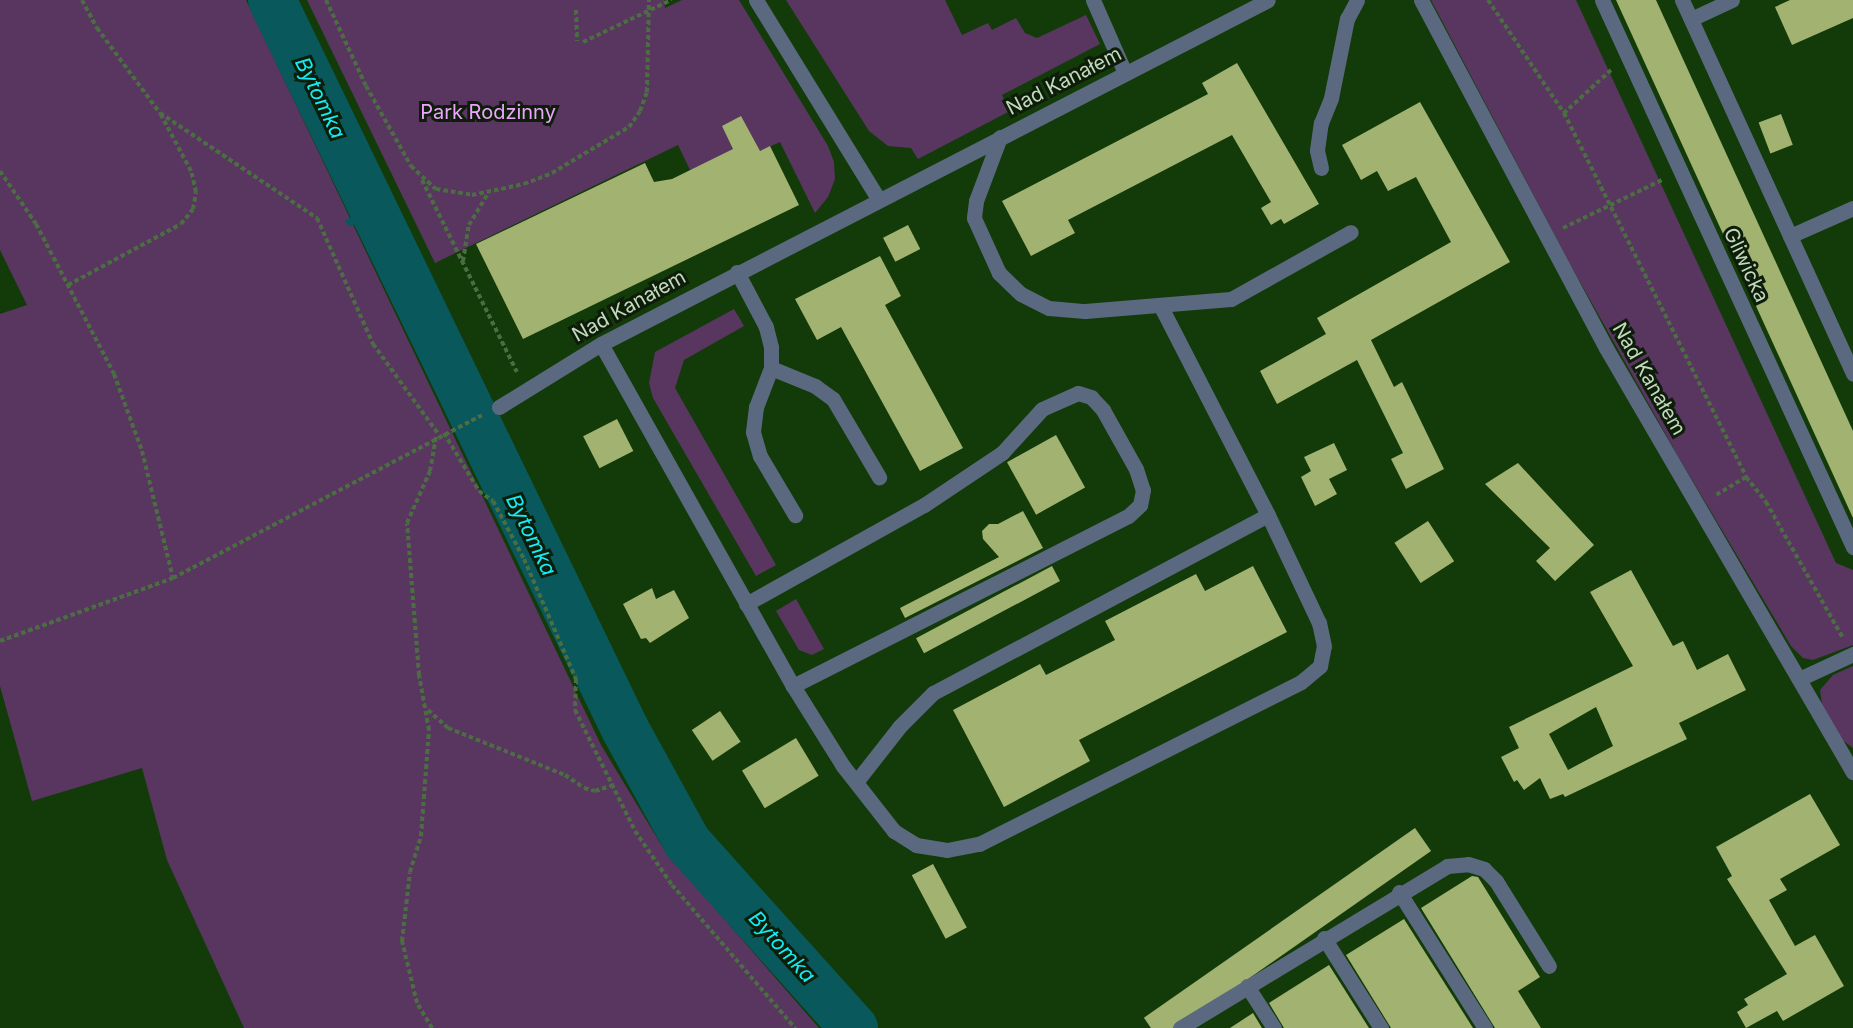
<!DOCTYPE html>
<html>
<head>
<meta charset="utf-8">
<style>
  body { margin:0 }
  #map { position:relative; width:1853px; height:1028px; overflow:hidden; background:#133b09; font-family:Inter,sans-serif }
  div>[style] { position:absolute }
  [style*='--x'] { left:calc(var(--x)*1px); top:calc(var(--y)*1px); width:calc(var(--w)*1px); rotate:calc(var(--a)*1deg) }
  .green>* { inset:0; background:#583660 }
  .stream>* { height:8px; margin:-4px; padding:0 4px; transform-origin:4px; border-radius:4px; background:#09585b }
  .river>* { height:48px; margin:-24px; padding:0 24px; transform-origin:24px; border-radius:24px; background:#09585b }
  .building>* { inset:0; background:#a2b271; transform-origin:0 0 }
  .path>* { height:4px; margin-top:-2px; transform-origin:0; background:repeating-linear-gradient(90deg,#4b6d42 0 4.5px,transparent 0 7.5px) }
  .minor>* { height:15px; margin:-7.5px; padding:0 7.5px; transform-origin:7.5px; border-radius:7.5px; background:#5b6980 }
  span { translate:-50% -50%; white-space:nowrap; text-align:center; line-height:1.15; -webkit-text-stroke:6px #0d1d09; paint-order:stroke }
  .street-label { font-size:20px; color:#c2d9bd }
  .park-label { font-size:20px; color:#eca4fd }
  .water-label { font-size:21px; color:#13ecf5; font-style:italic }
</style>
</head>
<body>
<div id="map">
  <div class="green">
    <i style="clip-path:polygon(0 0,246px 0,601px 745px,665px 851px,819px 1028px,244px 1028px,167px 860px,142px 768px,32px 801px,0 686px,0 314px,27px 305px,0 250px)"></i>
    <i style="clip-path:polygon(307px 0,664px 0,665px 8px,682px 0,739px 0,828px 146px,834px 162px,835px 179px,828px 197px,815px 213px,780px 142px,746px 157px,690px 170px,678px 145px,435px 263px)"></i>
    <i style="clip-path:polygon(786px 0,945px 0,962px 35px,988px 23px,992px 30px,1016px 18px,1025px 33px,1037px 38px,1086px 15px,1100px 44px,1002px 95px,1010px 111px,918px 159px,911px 148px,888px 146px,869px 131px)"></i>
    <i style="clip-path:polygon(1431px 0,1576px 0,1836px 563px,1853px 570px,1853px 645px,1813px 660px,1803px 658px,1791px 646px,1679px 458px,1570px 264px)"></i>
    <i style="clip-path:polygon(734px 309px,744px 326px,684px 360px,675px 388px,776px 565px,756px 576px,653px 398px,649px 383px,655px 352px)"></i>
    <i style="clip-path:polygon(796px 599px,824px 649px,812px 655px,799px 650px,776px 611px)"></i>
    <i style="clip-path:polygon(1853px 666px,1853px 748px,1841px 739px,1822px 705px,1820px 690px,1833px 675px)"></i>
  </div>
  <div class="stream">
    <i style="--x:350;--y:222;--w:27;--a:-22"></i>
  </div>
  <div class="river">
    <i style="--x:272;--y:0;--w:810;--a:64.16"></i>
    <i style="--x:625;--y:729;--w:129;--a:61.2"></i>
    <i style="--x:687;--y:842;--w:250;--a:48.1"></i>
  </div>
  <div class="building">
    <i style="clip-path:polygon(1616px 0,1656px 0,1853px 431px,1853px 518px)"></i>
    <i style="clip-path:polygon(1790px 0,1853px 0,1853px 18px,1792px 45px,1775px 7px)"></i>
    <i style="clip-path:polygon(1237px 63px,1319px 204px,1284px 224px,1281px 219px,1271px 225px,1261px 208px,1271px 202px,1232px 135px,1068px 220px,1075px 233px,1031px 256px,1002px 201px,1208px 94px,1202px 83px)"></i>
    <i style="clip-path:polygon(1420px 102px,1510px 262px,1371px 340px,1394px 387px,1402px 382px,1444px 469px,1406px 489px,1391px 459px,1403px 453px,1357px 360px,1277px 404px,1260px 371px,1326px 334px,1317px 318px,1451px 242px,1416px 177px,1388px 191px,1377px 171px,1361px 180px,1342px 145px)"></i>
    <i style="left:1781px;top:114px;width:33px;height:24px;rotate:69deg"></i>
    <i style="clip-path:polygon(741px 116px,760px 151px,770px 146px,799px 205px,523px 339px,476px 244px,645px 163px,654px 182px,672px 179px,733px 149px,722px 126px)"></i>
    <i style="left:908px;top:225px;width:27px;height:28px;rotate:63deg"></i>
    <i style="clip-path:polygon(880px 256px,901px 296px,885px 305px,963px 448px,920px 471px,841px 327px,817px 340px,795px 299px)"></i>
    <i style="left:617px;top:419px;width:36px;height:38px;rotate:63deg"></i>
    <i style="left:1056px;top:435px;width:60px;height:56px;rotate:61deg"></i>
    <i style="clip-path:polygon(1334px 443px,1347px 470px,1329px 479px,1337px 494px,1315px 506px,1301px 477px,1311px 471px,1304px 457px)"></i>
    <i style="clip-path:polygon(1518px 463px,1594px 545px,1555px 581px,1536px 561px,1550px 548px,1485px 484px)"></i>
    <i style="clip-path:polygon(1023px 511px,1043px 548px,905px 618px,900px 608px,999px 557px,983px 539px,982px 531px,989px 524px,998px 524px)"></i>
    <i style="left:1428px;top:521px;width:48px;height:40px;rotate:57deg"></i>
    <i style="left:1052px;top:566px;width:17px;height:154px;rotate:62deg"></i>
    <i style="clip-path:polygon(1253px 566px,1287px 632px,1079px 740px,1090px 761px,1004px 807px,953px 710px,1040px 664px,1046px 675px,1115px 640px,1105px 621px,1196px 574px,1205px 591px)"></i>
    <i style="clip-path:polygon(evenodd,1631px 570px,1673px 646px,1683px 641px,1697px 670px,1728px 654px,1746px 690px,1679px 723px,1687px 739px,1565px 797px,1563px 794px,1550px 799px,1540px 778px,1524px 790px,1517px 780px,1514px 782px,1501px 757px,1519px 748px,1509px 727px,1633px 666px,1590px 592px,1631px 570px,1596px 707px,1613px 746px,1568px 770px,1549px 734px,1596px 707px)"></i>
    <i style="clip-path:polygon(652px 588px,656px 599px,674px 590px,689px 618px,650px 643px,646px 638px,641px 639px,623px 604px)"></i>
    <i style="left:720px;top:711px;width:37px;height:34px;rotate:56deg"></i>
    <i style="left:796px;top:738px;width:44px;height:63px;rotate:59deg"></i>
    <i style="clip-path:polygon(1810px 794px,1840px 845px,1780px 879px,1787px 890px,1769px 900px,1795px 946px,1815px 935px,1844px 986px,1783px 1021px,1777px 1011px,1746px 1028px,1737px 1012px,1748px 1005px,1744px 999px,1787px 974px,1727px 879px,1732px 876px,1716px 847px)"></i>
    <i style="left:1415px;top:828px;width:28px;height:331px;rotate:55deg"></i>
    <i style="left:933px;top:864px;width:72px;height:24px;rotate:62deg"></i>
    <i style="clip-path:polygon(1472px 876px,1478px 877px,1540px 977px,1518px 991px,1541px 1028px,1495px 1028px,1421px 908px)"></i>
    <i style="clip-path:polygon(1404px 919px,1473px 1028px,1391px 1028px,1346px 955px)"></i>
    <i style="clip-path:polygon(1329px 965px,1369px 1028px,1284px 1028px,1269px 1003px)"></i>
    <i style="clip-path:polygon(1253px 1013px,1262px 1028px,1230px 1028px)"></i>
  </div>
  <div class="path">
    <i style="--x:82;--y:0;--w:32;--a:62"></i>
    <i style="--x:97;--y:28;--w:106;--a:53.5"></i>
    <i style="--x:160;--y:113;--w:189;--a:33.8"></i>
    <i style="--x:317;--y:218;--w:138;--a:66"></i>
    <i style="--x:373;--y:344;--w:112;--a:54"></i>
    <i style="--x:326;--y:0;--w:95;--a:65.1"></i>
    <i style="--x:366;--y:86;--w:92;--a:60.6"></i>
    <i style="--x:411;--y:166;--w:34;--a:43"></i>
    <i style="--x:436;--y:189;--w:36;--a:9"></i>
    <i style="--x:472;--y:195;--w:53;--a:-11.9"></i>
    <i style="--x:524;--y:184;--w:30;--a:-21"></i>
    <i style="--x:552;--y:173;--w:90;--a:-30.9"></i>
    <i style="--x:629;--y:127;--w:19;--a:-55"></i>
    <i style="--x:640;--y:111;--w:20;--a:-70"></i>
    <i style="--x:647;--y:92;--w:92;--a:-88.8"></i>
    <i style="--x:1488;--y:0;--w:136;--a:56.1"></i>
    <i style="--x:576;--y:10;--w:31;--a:88"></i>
    <i style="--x:583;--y:42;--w:98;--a:-25.5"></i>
    <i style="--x:1611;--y:70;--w:64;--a:137.5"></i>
    <i style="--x:1564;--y:113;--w:407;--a:63.4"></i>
    <i style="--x:1746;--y:477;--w:37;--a:149"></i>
    <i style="--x:0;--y:171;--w:64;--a:55.8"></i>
    <i style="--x:36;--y:224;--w:169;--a:62.5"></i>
    <i style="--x:114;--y:374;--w:82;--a:70"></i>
    <i style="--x:142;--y:451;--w:131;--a:76.3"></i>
    <i style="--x:422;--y:180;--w:214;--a:63.7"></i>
    <i style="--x:1563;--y:228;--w:112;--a:-25.9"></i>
    <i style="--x:463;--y:261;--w:36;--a:-81"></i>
    <i style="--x:469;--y:225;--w:37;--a:-59"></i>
    <i style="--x:68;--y:285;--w:128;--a:-28.4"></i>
    <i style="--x:181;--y:224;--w:19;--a:-51"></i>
    <i style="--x:193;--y:209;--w:17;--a:-80"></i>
    <i style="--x:196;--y:192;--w:22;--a:-103"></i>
    <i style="--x:191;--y:171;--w:66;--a:-118.1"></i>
    <i style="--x:444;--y:433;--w:68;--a:58.9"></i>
    <i style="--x:479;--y:491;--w:17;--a:36"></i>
    <i style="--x:493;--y:501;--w:66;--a:61.9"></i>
    <i style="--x:524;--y:559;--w:131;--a:66.6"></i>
    <i style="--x:576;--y:679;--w:31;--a:92"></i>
    <i style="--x:575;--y:710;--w:135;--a:63.6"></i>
    <i style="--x:635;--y:831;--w:65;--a:55.6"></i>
    <i style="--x:672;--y:885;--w:189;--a:49.3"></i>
    <i style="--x:1746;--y:477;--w:32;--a:51"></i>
    <i style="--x:1766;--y:502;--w:156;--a:60.5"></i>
    <i style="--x:0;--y:641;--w:184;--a:-20"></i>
    <i style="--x:173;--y:578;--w:349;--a:-27.8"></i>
    <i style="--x:428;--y:710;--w:27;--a:42"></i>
    <i style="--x:448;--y:728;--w:126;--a:21.9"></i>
    <i style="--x:565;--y:775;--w:23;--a:34"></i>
    <i style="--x:584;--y:788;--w:11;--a:15"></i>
    <i style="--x:595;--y:791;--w:19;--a:-18"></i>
    <i style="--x:432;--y:1028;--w:29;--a:-121"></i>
    <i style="--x:417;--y:1003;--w:64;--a:-103.6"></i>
    <i style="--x:402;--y:941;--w:69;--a:-83.4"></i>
    <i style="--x:410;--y:872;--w:38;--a:-73"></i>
    <i style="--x:421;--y:836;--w:106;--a:-85.7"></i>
    <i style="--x:429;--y:730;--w:56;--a:-100.3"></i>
    <i style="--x:419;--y:675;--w:152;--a:-94.5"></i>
    <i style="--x:407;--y:523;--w:57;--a:-66.1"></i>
    <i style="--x:430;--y:471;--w:36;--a:-80"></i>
  </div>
  <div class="minor">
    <i style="--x:756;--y:0;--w:233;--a:58.4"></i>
    <i style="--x:1093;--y:0;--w:80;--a:66.3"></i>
    <i style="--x:1421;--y:0;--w:394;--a:62"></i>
    <i style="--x:1606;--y:348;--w:491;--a:59.8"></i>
    <i style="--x:1602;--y:0;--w:602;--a:65.35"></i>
    <i style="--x:1682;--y:0;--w:411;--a:65.4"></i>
    <i style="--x:1691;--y:19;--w:45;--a:-24.9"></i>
    <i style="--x:1000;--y:137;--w:68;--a:110.6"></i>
    <i style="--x:976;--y:201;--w:17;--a:97"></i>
    <i style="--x:974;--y:218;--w:60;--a:65.6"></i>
    <i style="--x:999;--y:273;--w:30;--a:44"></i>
    <i style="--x:1021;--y:294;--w:31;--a:27"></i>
    <i style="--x:1049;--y:308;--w:36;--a:5"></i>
    <i style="--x:1085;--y:311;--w:146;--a:-4.7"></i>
    <i style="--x:1231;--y:299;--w:137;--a:-29.2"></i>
    <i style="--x:1321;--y:168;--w:18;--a:-103"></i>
    <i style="--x:1317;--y:150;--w:27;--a:-82"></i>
    <i style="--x:1321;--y:123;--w:27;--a:-68"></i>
    <i style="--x:1331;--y:98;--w:81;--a:-78.6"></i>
    <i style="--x:1347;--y:19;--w:21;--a:-62"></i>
    <i style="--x:1790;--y:236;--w:69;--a:-24"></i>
    <i style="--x:737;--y:272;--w:62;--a:62.2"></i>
    <i style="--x:766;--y:327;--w:21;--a:76"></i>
    <i style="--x:771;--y:347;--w:21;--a:90"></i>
    <i style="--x:771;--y:368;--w:42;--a:111"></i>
    <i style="--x:756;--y:407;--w:25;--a:97"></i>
    <i style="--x:753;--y:432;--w:25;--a:74"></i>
    <i style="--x:760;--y:456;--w:69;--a:59.3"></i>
    <i style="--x:601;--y:344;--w:392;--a:60.7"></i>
    <i style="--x:793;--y:686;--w:94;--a:58"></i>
    <i style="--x:843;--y:766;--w:83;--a:51.9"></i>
    <i style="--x:894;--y:831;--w:26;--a:32"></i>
    <i style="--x:916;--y:845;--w:31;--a:9"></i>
    <i style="--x:947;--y:850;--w:33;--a:-11"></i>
    <i style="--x:979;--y:844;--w:360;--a:-26.7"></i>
    <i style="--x:1301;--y:682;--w:25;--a:-40"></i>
    <i style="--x:1320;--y:666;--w:20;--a:-79"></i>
    <i style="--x:1324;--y:646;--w:24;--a:-102"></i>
    <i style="--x:1319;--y:623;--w:119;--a:-115.3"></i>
    <i style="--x:1268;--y:515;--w:236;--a:-117.2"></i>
    <i style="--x:771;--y:368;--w:48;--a:22.2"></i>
    <i style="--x:815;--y:386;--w:22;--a:36"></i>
    <i style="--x:833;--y:399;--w:91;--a:59.5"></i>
    <i style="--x:499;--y:407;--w:120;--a:-31.7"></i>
    <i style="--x:601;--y:344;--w:750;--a:-27.28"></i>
    <i style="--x:746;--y:604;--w:204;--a:-29.1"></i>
    <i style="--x:924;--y:505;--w:94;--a:-33.7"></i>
    <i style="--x:1002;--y:453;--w:59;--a:-47.7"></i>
    <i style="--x:1042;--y:409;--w:39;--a:-24"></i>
    <i style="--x:1078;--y:393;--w:14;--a:17"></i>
    <i style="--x:1091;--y:397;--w:18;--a:47"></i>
    <i style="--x:1103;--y:410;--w:68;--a:60.8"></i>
    <i style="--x:1136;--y:469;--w:22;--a:72"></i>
    <i style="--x:1143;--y:490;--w:15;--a:101"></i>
    <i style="--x:1140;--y:505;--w:16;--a:137"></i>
    <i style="--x:1128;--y:516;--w:376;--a:153.1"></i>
    <i style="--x:1799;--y:679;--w:60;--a:-24.8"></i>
    <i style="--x:856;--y:782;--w:71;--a:-51.8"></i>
    <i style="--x:900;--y:726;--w:47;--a:-45"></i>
    <i style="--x:933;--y:693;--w:379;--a:-28"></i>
    <i style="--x:1399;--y:892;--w:161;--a:57.7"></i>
    <i style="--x:1324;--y:938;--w:107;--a:57.7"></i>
    <i style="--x:1247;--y:986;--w:50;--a:57.3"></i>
    <i style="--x:1180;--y:1028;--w:312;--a:-31.2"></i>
    <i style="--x:1447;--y:866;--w:21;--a:-5"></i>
    <i style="--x:1468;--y:864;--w:17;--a:17"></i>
    <i style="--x:1484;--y:869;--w:17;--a:45"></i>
    <i style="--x:1496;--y:881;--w:100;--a:58.1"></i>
  </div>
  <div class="street-label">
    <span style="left:1064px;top:81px;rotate:-27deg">Nad Kanałem</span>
    <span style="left:1746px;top:265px;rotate:65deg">Gliwicka</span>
    <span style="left:629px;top:306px;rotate:-29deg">Nad Kanałem</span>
    <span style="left:1649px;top:379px;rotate:60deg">Nad Kanałem</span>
  </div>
  <div class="park-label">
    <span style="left:488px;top:112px">Park Rodzinny</span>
  </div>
  <div class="water-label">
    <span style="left:320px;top:98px;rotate:64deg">Bytomka</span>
    <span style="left:531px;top:535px;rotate:64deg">Bytomka</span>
    <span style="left:782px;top:947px;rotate:48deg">Bytomka</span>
  </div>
</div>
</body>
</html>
